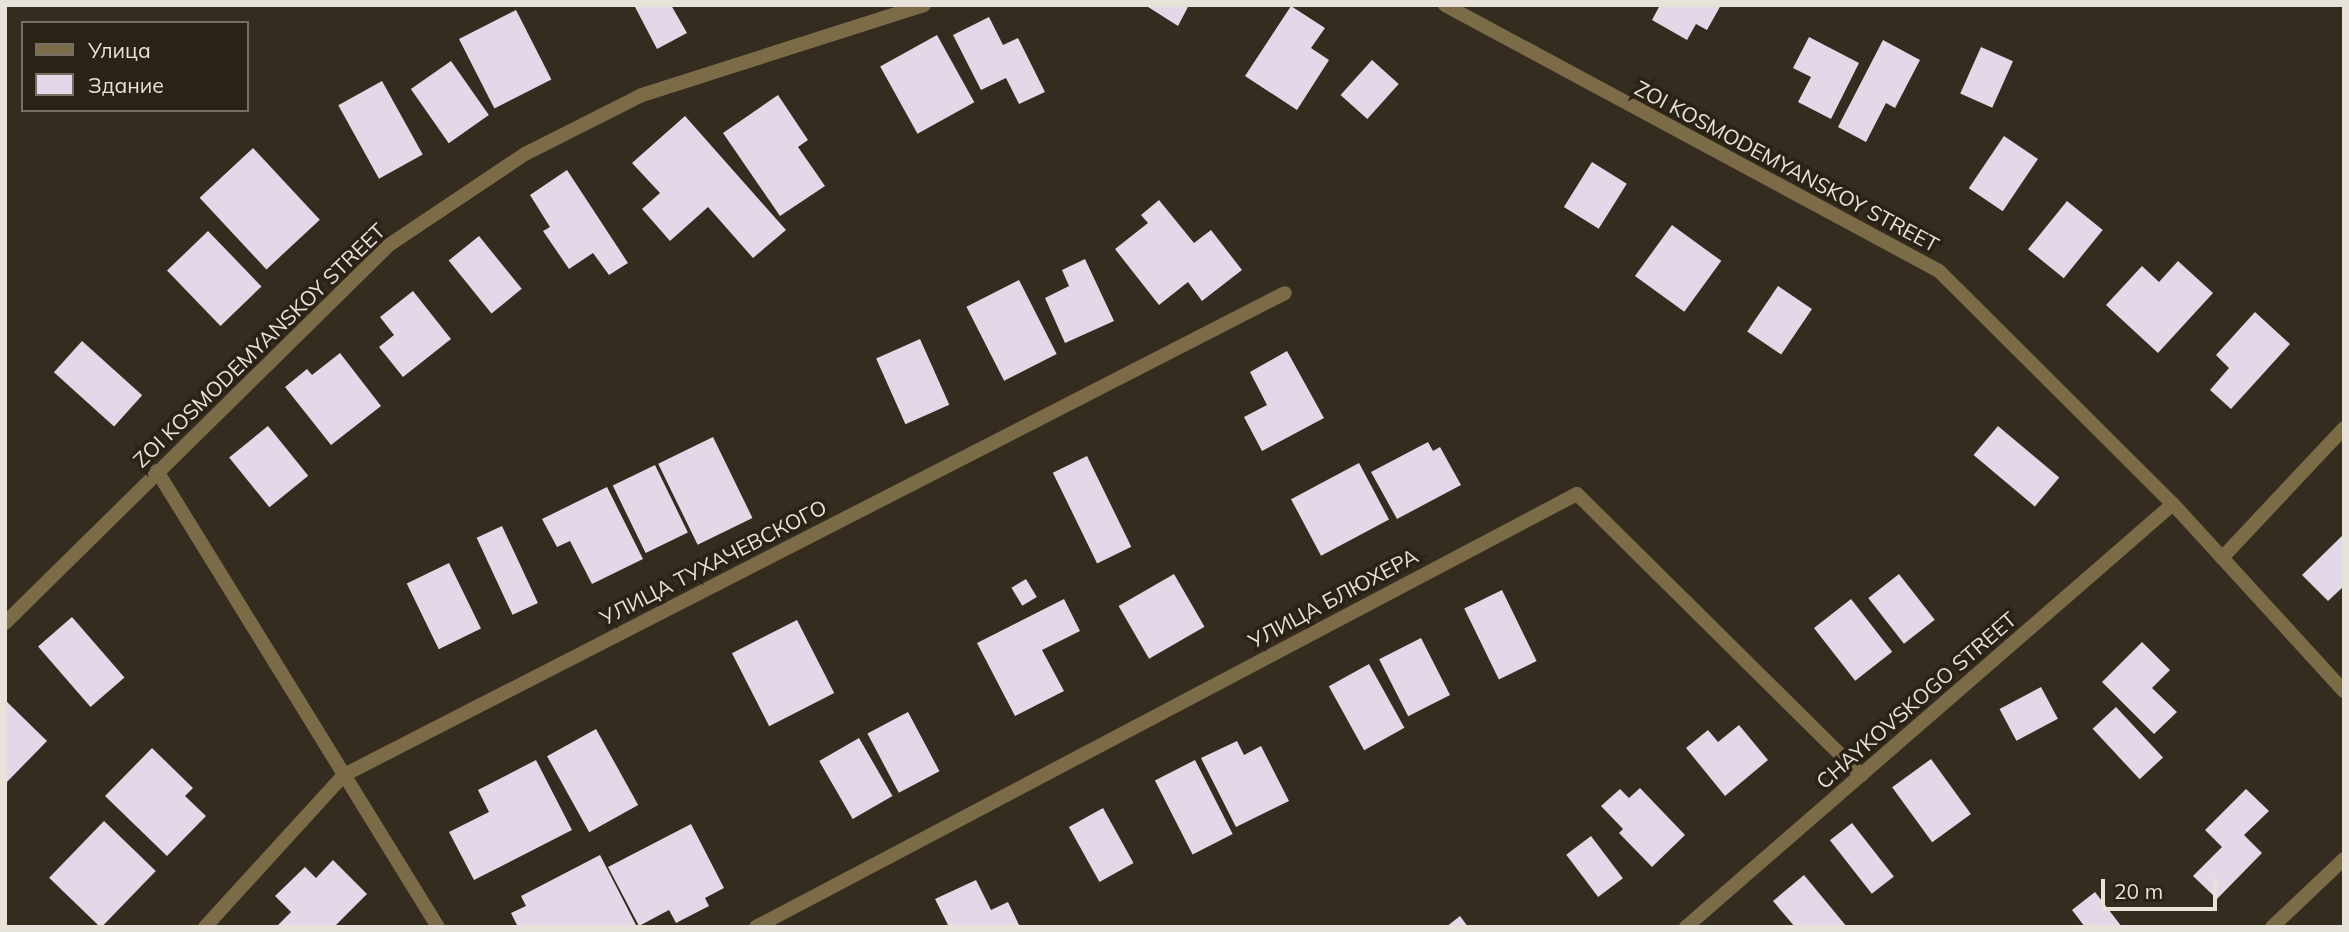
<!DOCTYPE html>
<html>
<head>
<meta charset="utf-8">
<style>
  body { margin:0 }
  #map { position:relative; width:2349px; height:932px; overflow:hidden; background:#332c1f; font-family:Mulish,sans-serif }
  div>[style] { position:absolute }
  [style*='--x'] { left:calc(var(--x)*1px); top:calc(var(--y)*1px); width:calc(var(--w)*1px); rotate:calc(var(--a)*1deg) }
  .building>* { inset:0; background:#e3d8e8; transform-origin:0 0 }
  .street>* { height:14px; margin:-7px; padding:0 7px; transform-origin:7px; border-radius:7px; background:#7c6b47 }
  span { translate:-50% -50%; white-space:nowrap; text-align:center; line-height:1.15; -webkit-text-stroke:7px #292215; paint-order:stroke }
  .street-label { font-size:21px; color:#e7e2da }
  .frame { position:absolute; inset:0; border:7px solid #e7e2da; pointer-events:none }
  .legend { position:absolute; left:21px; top:21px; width:228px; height:91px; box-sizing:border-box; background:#292215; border:2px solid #756f64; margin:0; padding:9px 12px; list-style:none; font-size:21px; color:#e7e2da }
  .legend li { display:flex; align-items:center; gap:14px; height:35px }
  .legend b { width:35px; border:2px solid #756f64 }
  .scale { position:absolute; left:2101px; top:879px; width:116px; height:32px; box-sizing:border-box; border:4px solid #e7e2da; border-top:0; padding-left:9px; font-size:21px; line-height:24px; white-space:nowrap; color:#e7e2da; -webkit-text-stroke:5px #292215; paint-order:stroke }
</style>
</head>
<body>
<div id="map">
  <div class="building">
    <i style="clip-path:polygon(634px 5px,671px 5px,687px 33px,657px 49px)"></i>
    <i style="clip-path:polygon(1145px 5px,1189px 5px,1178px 26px)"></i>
    <i style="clip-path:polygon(1660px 5px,1721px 5px,1707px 30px,1696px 24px,1687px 40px,1652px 20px)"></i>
    <i style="clip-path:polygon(1291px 6px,1325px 28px,1311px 48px,1329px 60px,1297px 110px,1245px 76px)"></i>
    <i style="left:516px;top:10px;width:78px;height:64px;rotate:63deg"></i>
    <i style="clip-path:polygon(989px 17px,1003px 45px,1018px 38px,1045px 92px,1019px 104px,1006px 78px,981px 90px,953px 35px)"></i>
    <i style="left:937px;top:35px;width:77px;height:65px;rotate:61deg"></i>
    <i style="clip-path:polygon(1809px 37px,1859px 63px,1831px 119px,1798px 102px,1811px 77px,1793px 68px)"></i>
    <i style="clip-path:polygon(1883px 40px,1920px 60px,1895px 108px,1886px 103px,1866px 142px,1838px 127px)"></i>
    <i style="left:1981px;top:47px;width:35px;height:51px;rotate:24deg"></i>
    <i style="left:1372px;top:60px;width:36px;height:47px;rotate:42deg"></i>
    <i style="left:451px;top:61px;width:66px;height:49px;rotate:55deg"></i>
    <i style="left:382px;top:81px;width:84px;height:50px;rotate:61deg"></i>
    <i style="clip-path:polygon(778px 95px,808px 140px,798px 147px,825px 186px,780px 216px,723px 133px)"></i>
    <i style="clip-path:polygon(685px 116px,786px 230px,753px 258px,708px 207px,670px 241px,642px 209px,660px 193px,632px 163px)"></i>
    <i style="left:2004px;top:136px;width:41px;height:63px;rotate:34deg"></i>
    <i style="left:253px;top:148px;width:98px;height:73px;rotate:47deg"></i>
    <i style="left:1592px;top:162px;width:41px;height:53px;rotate:32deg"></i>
    <i style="clip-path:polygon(567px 170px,628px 263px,609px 275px,593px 253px,569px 269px,543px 231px,550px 227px,530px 195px)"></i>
    <i style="clip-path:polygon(1159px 200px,1194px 243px,1211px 230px,1242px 270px,1202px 301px,1188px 282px,1159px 305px,1115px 249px,1148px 223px,1141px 215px)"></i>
    <i style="left:2067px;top:201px;width:46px;height:62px;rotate:39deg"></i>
    <i style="left:1672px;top:225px;width:61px;height:63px;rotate:36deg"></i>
    <i style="left:208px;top:231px;width:77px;height:57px;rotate:46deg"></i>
    <i style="left:479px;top:236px;width:68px;height:39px;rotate:51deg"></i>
    <i style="clip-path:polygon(1085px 259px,1114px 321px,1065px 343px,1045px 298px,1069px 286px,1062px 270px)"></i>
    <i style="clip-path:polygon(2178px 261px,2213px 293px,2158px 353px,2106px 305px,2142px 266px,2159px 282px)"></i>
    <i style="left:1019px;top:280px;width:83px;height:59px;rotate:63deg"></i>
    <i style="left:1778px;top:286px;width:41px;height:55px;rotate:34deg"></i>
    <i style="clip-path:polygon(413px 291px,451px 339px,403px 377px,379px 347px,394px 335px,380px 317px)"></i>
    <i style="clip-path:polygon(2255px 312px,2290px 344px,2231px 409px,2210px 390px,2229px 368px,2216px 355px)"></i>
    <i style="left:920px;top:339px;width:72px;height:48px;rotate:66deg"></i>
    <i style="left:82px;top:341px;width:81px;height:42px;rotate:42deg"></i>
    <i style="clip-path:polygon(1287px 351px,1324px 418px,1262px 451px,1244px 417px,1267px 405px,1250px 372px)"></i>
    <i style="clip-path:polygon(340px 353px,381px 406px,331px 445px,285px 387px,307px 369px,312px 375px)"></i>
    <i style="left:268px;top:426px;width:64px;height:50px;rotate:51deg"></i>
    <i style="left:1998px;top:426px;width:80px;height:38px;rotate:40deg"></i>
    <i style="left:713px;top:437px;width:90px;height:61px;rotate:64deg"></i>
    <i style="clip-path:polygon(1428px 442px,1433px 451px,1440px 447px,1461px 485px,1397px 519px,1371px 472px)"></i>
    <i style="left:1087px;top:456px;width:101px;height:38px;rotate:64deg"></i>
    <i style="left:1359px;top:463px;width:64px;height:77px;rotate:62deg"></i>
    <i style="left:655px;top:465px;width:75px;height:47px;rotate:64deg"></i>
    <i style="clip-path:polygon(607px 487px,643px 559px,592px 584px,570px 541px,557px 547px,542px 519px)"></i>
    <i style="left:502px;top:526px;width:85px;height:28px;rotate:65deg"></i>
    <i style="clip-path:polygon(2344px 534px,2344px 586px,2328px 601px,2302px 575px)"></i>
    <i style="left:449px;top:563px;width:73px;height:47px;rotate:64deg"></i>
    <i style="left:1174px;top:574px;width:61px;height:64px;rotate:60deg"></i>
    <i style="left:1899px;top:574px;width:58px;height:39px;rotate:52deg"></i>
    <i style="left:1026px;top:579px;width:21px;height:17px;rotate:59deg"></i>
    <i style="left:1502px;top:590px;width:79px;height:42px;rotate:64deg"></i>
    <i style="clip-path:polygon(1064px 599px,1080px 631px,1042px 650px,1064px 691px,1015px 716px,977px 643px)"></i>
    <i style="left:1851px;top:599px;width:67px;height:47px;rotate:52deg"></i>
    <i style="left:72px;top:617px;width:80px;height:45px;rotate:49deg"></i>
    <i style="left:797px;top:620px;width:82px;height:73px;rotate:63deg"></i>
    <i style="left:1421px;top:638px;width:64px;height:47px;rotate:63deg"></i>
    <i style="clip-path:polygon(2142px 642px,2170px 670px,2152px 688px,2177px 712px,2154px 734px,2102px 682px)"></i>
    <i style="left:1369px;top:664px;width:73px;height:46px;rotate:61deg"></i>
    <i style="left:2041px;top:687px;width:36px;height:47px;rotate:62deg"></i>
    <i style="clip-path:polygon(5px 700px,47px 741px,5px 784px)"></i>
    <i style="left:2116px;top:707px;width:69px;height:32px;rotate:47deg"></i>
    <i style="left:908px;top:712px;width:67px;height:46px;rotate:62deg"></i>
    <i style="clip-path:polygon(1739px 725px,1768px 760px,1725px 796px,1686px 748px,1708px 730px,1718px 742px)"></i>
    <i style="left:596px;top:729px;width:87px;height:56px;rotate:61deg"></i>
    <i style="left:859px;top:738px;width:67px;height:46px;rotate:60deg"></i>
    <i style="clip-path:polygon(1237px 741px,1244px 755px,1261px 746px,1289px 801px,1236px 827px,1201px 758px)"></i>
    <i style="clip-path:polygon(152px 748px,193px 788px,185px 796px,206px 816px,167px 856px,105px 796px)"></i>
    <i style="left:1931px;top:759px;width:68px;height:48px;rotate:54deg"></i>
    <i style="clip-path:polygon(536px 760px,572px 830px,474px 880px,449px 832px,489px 812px,478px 790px)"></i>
    <i style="left:1195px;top:760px;width:83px;height:45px;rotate:63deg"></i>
    <i style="clip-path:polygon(1640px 788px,1685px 835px,1652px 867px,1619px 833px,1623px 829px,1601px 806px,1620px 789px,1629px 798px)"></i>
    <i style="clip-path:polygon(2246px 789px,2269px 811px,2244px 835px,2262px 853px,2217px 899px,2193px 876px,2222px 847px,2205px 830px)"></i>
    <i style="left:1103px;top:808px;width:63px;height:39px;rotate:61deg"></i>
    <i style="left:104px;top:821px;width:72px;height:79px;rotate:44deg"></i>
    <i style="left:1852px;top:823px;width:68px;height:28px;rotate:52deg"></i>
    <i style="clip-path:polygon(691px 824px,724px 888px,705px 898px,709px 906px,676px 923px,669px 910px,639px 926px,608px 867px)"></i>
    <i style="left:1591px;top:836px;width:53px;height:31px;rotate:53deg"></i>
    <i style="clip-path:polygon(600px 855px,637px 927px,518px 927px,511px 913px,526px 906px,521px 896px)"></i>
    <i style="clip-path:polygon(333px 860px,367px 894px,334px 927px,276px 927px,291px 912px,275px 896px,305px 867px,316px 878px)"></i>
    <i style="clip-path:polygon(1804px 875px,1847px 927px,1795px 927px,1773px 901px)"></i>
    <i style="clip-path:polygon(976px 880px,991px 910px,1008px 902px,1020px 927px,949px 927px,935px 899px)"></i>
    <i style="clip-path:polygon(2095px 892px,2122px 927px,2085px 927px,2072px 910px)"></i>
    <i style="clip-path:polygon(1460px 916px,1468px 927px,1446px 927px)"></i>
  </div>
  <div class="street">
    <i style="--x:1445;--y:5;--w:561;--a:28.3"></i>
    <i style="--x:1939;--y:271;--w:330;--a:44.9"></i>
    <i style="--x:2173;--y:504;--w:253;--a:47.6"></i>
    <i style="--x:157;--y:471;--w:536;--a:58.36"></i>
    <i style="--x:2222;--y:558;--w:178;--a:-46.8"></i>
    <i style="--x:5;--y:623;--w:539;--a:-44.55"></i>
    <i style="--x:389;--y:245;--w:164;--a:-33.8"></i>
    <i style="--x:525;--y:154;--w:131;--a:-26.8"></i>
    <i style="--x:642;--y:95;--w:296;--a:-17.7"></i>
    <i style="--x:205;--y:927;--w:206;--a:-47.6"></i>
    <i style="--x:344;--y:775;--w:1057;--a:-27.12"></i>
    <i style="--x:756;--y:927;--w:928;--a:-27.81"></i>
    <i style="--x:1577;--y:494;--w:400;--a:44.7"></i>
    <i style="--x:1686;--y:927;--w:645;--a:-40.98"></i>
    <i style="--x:2272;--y:927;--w:99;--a:-43.4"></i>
  </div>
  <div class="street-label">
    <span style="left:1787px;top:166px;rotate:28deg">ZOI KOSMODEMYANSKOY STREET</span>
    <span style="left:259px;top:345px;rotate:-44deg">ZOI KOSMODEMYANSKOY STREET</span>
    <span style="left:713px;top:562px;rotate:-27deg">УЛИЦА ТУХАЧЕВСКОГО</span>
    <span style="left:1333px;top:598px;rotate:-28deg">УЛИЦА БЛЮХЕРА</span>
    <span style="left:1916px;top:700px;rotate:-41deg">CHAYKOVSKOGO STREET</span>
  </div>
  <div class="frame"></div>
  <ul class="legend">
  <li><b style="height:9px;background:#7c6b47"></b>Улица</li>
  <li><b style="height:19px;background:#e3d8e8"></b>Здание</li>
  </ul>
  <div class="scale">20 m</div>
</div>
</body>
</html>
